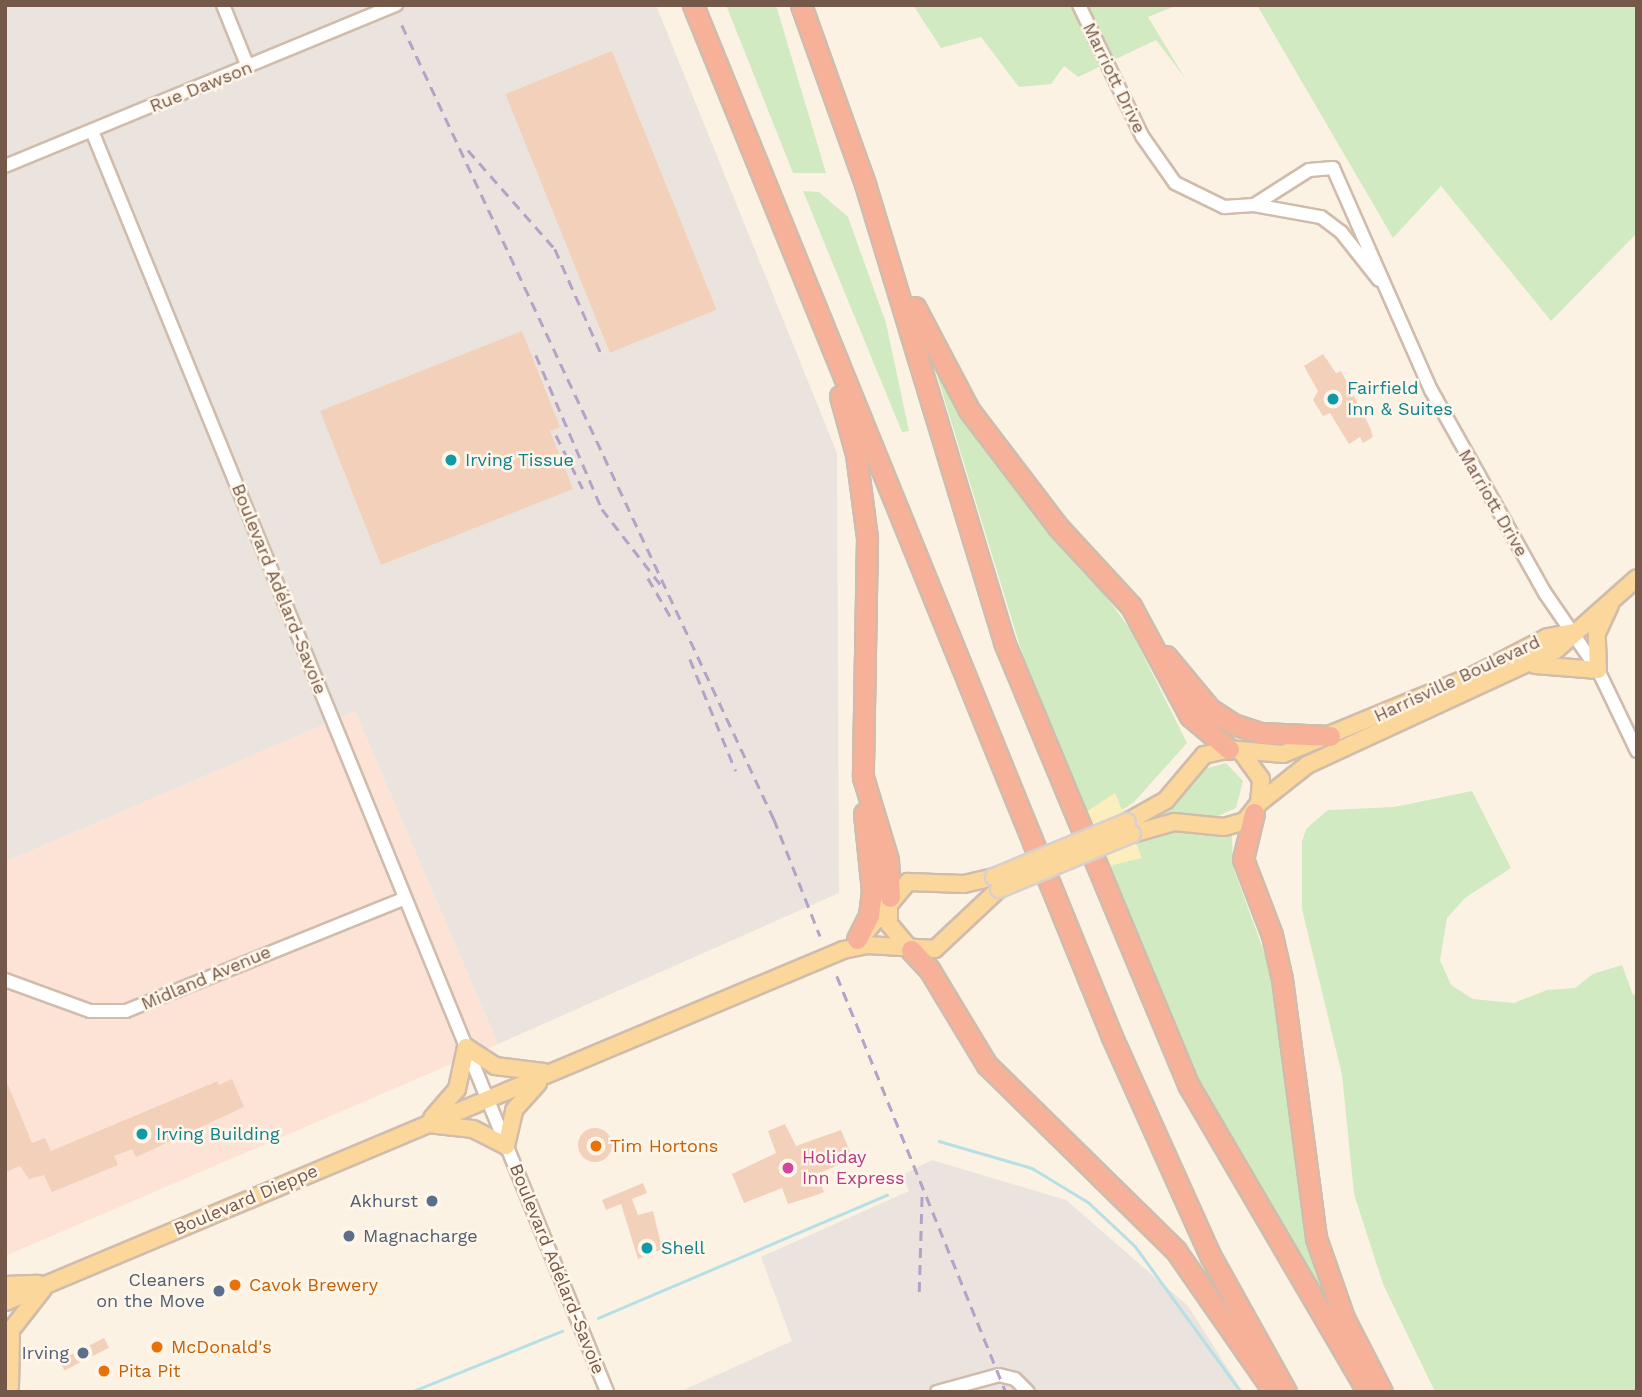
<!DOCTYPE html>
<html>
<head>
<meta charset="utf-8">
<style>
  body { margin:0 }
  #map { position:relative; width:1642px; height:1397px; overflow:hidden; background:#fcf2e3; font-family:"Work Sans",sans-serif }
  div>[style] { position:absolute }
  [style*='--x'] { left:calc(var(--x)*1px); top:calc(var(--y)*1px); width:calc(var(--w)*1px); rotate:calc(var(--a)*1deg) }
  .commercial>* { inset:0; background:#fde2d6 }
  .industrial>* { inset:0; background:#ebe4de }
  .green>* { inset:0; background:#d2eac1 }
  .sand>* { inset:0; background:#fceebd }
  .stream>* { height:2.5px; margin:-1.25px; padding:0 1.25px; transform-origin:1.25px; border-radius:1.25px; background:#b7dfe6 }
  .building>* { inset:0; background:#f2d0ba; transform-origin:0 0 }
  .round { border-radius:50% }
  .roads { filter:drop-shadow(2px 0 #d0bcac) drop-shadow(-2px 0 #d0bcac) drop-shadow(0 2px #d0bcac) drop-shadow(0 -2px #d0bcac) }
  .minor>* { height:12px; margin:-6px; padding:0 6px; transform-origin:6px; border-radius:6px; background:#fff }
  .major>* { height:16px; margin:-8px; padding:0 8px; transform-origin:8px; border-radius:8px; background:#fbd79b }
  .highway>* { height:19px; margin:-9.5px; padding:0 9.5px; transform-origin:9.5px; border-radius:9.5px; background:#f7b199 }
  .rail>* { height:2.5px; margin-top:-1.25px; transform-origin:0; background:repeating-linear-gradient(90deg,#b5a2c6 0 10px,transparent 0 17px) }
  .bridges { filter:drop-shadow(2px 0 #d8d0cc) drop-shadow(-2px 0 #d8d0cc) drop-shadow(0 2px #d8d0cc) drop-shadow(0 -2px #d8d0cc) }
  .major-bridge>* { height:16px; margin:-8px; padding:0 8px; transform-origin:8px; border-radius:8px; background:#fbd79b }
  .dots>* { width:19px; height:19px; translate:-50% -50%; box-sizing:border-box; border:4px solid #fff6e9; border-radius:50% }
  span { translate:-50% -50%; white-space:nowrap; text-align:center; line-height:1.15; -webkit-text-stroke:5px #fff6e9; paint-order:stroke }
  .street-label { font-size:18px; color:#745849 }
  .culture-label { font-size:18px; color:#0d838f }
  .left { translate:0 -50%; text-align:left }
  .food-label { font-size:18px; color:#c56008 }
  .hotel-label { font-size:18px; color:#b23c85 }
  .service-label { font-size:18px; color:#4e5e75 }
  .right { translate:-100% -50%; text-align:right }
  .frame { position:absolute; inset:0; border:7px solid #745849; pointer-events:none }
</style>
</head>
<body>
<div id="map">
  <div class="commercial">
    <i style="clip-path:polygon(355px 711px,498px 1044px,5px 1256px,5px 862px)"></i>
  </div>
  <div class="industrial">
    <i style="clip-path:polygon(5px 5px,656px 5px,837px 453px,839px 893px,498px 1044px,355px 711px,5px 862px)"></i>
    <i style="clip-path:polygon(932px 1160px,1066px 1200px,1188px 1306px,1243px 1392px,679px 1392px,792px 1341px,761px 1257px,909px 1191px,902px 1175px)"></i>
  </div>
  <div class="green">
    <i style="clip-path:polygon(726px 5px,776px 5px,826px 173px,793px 173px)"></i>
    <i style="clip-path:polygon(913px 5px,1178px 5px,1148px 17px,1185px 78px,1156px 40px,1078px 77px,1064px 66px,1051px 84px,1019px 87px,981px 37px,941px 48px)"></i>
    <i style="clip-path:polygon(1257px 5px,1637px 5px,1637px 233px,1551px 321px,1441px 186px,1393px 238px)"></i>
    <i style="clip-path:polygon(803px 191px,819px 192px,848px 217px,886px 323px,909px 431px,902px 432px)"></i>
    <i style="clip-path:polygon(933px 362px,1130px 629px,1187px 743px,1134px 802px,1122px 810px,1115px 793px,1142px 858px,1135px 841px,1167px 830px,1232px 835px,1233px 867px,1271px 971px,1329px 1303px,1221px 1123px,1177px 1037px,1034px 692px)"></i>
    <i style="clip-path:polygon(1226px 763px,1243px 781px,1236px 808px,1214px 818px,1160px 817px,1200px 770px)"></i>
    <i style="clip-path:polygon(1472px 791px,1511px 868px,1465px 898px,1447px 918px,1440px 960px,1451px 985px,1473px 999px,1514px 1003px,1547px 990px,1575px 988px,1593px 974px,1622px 965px,1633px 995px,1637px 993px,1637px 1392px,1435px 1392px,1383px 1284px,1354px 1194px,1342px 1075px,1302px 909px,1302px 842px,1306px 829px,1328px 810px,1394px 807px)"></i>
  </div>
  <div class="sand">
    <i style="clip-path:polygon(1115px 793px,1142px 858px,1109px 866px,1086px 812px)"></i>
  </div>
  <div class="stream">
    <i style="--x:939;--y:1141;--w:97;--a:16.2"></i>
    <i style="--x:1032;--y:1168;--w:66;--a:31.3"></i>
    <i style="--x:1088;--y:1202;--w:64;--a:43.1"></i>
    <i style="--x:1135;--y:1246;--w:180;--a:54"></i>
    <i style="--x:598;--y:1318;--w:314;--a:-23.1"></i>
    <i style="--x:411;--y:1392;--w:163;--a:-22"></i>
  </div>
  <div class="building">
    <i style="left:612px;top:51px;width:279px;height:115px;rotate:68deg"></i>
    <i style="clip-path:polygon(522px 331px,560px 427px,550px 431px,573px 489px,381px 565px,320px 411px)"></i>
    <i style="clip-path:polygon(1323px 354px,1336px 373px,1341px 371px,1370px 427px,1373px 437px,1363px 443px,1360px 437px,1349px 444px,1330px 413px,1323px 416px,1313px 400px,1318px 391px,1304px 366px)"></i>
    <i style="clip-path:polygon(5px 1078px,32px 1143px,45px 1138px,51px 1151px,218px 1081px,219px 1085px,232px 1079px,244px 1107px,136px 1157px,132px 1149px,114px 1156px,118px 1165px,52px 1192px,44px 1175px,29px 1179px,20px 1166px,5px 1172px)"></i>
    <i style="clip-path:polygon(785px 1124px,796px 1146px,841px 1130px,853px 1159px,817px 1174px,824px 1192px,811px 1197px,788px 1204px,782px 1188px,744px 1203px,732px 1174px,776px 1153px,768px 1131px)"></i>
    <i class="round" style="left:578px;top:1128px;width:34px;height:34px"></i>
    <i style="clip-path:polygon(643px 1183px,647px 1193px,632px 1199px,638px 1215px,653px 1211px,662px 1249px,638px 1259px,621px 1204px,606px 1210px,602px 1200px)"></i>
    <i style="left:104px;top:1338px;width:11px;height:50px;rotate:63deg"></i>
  </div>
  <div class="roads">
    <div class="minor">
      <i style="--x:223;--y:5;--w:67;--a:68"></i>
      <i style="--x:1079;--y:5;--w:145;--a:64.3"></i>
      <i style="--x:1142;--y:136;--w:57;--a:54.9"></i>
      <i style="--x:1175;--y:183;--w:55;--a:26.1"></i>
      <i style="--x:1224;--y:207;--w:30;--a:-4"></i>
      <i style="--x:1254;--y:205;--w:68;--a:10.2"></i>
      <i style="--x:1321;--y:217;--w:25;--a:37"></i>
      <i style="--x:1341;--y:232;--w:61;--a:51.6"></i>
      <i style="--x:92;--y:131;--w:1362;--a:67.78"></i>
      <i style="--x:5;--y:166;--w:423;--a:-22.4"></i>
      <i style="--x:1254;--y:205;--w:65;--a:-32.5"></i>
      <i style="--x:1309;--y:170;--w:24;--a:-5"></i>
      <i style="--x:1333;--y:168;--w:243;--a:66.2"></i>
      <i style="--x:1431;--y:390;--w:233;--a:60.7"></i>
      <i style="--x:1545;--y:593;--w:93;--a:55.5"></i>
      <i style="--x:1598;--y:670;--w:90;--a:64.3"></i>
      <i style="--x:5;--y:980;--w:90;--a:20"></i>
      <i style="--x:90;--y:1011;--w:36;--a:0"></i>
      <i style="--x:126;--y:1011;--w:301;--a:-22"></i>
      <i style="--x:937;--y:1392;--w:64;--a:-15.3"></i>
      <i style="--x:999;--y:1375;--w:16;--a:14"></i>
      <i style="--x:1015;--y:1379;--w:18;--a:45"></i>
    </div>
    <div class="major">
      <i style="--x:1535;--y:665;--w:63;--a:4.5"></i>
      <i style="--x:1598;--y:670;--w:37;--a:-92"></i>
      <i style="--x:1597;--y:633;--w:31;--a:-65"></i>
      <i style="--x:1259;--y:803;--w:61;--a:-38.4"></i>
      <i style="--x:1307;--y:765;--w:274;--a:-24.8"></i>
      <i style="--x:1556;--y:650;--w:108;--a:-41.6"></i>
      <i style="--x:1127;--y:822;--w:45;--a:-29.4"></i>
      <i style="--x:1166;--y:800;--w:59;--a:-49.8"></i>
      <i style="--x:1204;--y:755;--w:26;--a:-13"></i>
      <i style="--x:1229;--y:749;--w:54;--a:5.3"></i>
      <i style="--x:1283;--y:754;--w:209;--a:-22.5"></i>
      <i style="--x:1476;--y:674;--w:81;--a:-27.2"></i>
      <i style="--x:1548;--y:637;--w:25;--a:-11"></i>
      <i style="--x:1132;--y:834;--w:44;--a:-15.9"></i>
      <i style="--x:1174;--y:822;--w:50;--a:5.7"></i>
      <i style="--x:1224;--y:827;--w:22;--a:-16"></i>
      <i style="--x:1245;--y:821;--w:23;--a:-52"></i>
      <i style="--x:1259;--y:803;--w:24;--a:-85"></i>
      <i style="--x:1261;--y:779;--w:32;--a:-126"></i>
      <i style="--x:889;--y:902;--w:22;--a:90"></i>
      <i style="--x:889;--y:924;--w:31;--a:50"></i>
      <i style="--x:865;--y:933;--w:67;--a:-49.9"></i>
      <i style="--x:908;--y:882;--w:56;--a:2"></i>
      <i style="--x:964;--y:884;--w:31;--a:-13"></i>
      <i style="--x:432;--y:1118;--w:38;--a:-49"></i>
      <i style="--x:457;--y:1089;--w:43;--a:-77.9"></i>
      <i style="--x:466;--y:1047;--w:35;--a:33"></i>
      <i style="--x:495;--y:1066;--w:49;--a:7"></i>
      <i style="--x:428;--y:1124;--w:45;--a:6.3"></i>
      <i style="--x:473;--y:1129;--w:37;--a:27"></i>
      <i style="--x:506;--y:1146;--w:37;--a:-77"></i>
      <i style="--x:514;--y:1110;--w:36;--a:-48"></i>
      <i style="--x:5;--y:1285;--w:33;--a:-2"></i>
      <i style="--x:5;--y:1302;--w:909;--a:-22.78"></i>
      <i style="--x:843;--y:950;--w:25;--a:-12"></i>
      <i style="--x:867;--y:945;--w:68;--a:3.4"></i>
      <i style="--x:935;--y:949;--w:88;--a:-43.2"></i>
      <i style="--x:10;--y:1388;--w:58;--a:-89"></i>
      <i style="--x:11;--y:1330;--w:52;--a:-52"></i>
    </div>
    <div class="highway">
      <i style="--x:693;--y:5;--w:1114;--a:67.9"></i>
      <i style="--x:1112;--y:1037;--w:241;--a:65.8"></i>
      <i style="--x:1211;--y:1257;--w:154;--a:60.9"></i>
      <i style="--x:801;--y:5;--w:190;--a:70.3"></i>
      <i style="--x:865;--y:184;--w:479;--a:73.1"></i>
      <i style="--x:1004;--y:642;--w:481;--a:67.4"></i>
      <i style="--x:1189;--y:1086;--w:355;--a:59.7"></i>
      <i style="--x:915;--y:307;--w:116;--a:62.3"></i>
      <i style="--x:969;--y:410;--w:148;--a:52.7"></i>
      <i style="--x:1059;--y:528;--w:106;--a:47.3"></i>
      <i style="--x:1131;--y:606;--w:125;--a:61.8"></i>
      <i style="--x:1190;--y:716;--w:51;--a:40.2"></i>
      <i style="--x:840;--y:396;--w:60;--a:74.6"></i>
      <i style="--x:856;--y:454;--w:85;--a:82.5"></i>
      <i style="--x:867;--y:538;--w:239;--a:91"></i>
      <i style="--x:863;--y:777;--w:87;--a:73.2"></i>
      <i style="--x:888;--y:860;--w:37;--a:87"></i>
      <i style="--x:1166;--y:656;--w:69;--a:50.3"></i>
      <i style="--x:1210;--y:709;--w:27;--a:33"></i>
      <i style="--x:1233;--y:724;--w:29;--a:18"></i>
      <i style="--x:1261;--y:733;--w:69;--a:2.5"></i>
      <i style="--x:1254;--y:813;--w:47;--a:103.4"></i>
      <i style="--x:1243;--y:859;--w:81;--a:69.1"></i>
      <i style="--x:1272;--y:935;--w:45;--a:77.2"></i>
      <i style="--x:1282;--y:979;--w:261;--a:82.5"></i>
      <i style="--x:1316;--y:1238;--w:85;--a:70.7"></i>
      <i style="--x:1344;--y:1318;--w:83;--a:62.8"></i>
      <i style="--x:857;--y:939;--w:27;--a:-63"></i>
      <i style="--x:869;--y:915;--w:24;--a:-83"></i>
      <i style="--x:872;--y:891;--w:78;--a:-95.9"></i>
      <i style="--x:911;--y:950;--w:26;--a:47"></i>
      <i style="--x:929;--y:969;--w:112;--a:58.9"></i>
      <i style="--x:987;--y:1065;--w:265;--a:44.5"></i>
      <i style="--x:1176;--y:1251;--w:168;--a:55.2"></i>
    </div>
  </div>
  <div class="rail">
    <i style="--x:402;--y:25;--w:877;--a:64.9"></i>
    <i style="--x:774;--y:819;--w:126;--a:68.5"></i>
    <i style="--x:468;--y:150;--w:132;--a:48.7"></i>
    <i style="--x:555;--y:249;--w:119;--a:66.2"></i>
    <i style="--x:536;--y:355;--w:168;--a:66.8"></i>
    <i style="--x:602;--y:509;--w:96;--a:52.2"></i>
    <i style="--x:556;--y:435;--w:60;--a:63.4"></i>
    <i style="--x:648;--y:578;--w:50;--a:59.8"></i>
    <i style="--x:690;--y:659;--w:121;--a:67.7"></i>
    <i style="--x:837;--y:976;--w:449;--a:67.9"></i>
    <i style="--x:919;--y:1292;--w:101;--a:-88.3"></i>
  </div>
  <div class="bridges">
    <div class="major-bridge">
      <i style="--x:994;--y:877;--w:144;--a:-22.5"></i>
      <i style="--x:999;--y:889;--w:144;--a:-22.5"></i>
    </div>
  </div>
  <div class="dots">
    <i style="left:1333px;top:399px;background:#0f9aa8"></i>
    <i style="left:451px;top:460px;background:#0f9aa8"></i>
    <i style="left:142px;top:1134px;background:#0f9aa8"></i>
    <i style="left:596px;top:1146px;background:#e8710a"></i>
    <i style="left:788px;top:1168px;background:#d1479c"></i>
    <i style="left:432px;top:1201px;background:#5c6f8a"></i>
    <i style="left:349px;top:1236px;background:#5c6f8a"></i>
    <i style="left:647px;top:1248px;background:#0f9aa8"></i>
    <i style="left:235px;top:1285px;background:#e8710a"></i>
    <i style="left:219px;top:1291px;background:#5c6f8a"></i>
    <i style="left:157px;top:1347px;background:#e8710a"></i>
    <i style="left:83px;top:1353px;background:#5c6f8a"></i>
    <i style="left:104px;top:1371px;background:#e8710a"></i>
  </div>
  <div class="street-label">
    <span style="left:1114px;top:78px;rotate:64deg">Marriott Drive</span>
    <span style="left:201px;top:87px;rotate:-22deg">Rue Dawson</span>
    <span style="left:1493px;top:503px;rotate:60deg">Marriott Drive</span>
    <span style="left:279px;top:589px;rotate:68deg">Boulevard Adélard-Savoie</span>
    <span style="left:1457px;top:679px;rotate:-25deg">Harrisville Boulevard</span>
    <span style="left:206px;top:978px;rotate:-23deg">Midland Avenue</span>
    <span style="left:246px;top:1200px;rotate:-23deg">Boulevard Dieppe</span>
    <span style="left:557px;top:1269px;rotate:68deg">Boulevard Adélard-Savoie</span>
  </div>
  <div class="culture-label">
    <span class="left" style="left:1347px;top:399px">Fairfield<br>Inn &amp; Suites</span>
    <span class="left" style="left:465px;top:460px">Irving Tissue</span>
    <span class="left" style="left:156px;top:1134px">Irving Building</span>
    <span class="left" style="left:661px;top:1248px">Shell</span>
  </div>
  <div class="food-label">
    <span class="left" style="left:610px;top:1146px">Tim Hortons</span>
    <span class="left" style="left:249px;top:1285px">Cavok Brewery</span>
    <span class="left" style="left:171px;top:1347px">McDonald's</span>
    <span class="left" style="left:118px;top:1371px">Pita Pit</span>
  </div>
  <div class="hotel-label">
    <span class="left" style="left:802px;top:1168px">Holiday<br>Inn Express</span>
  </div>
  <div class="service-label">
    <span class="right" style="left:418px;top:1201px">Akhurst</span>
    <span class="left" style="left:363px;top:1236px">Magnacharge</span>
    <span class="right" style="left:205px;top:1291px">Cleaners<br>on the Move</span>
    <span class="right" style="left:69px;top:1353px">Irving</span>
  </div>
  <div class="frame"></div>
</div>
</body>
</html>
